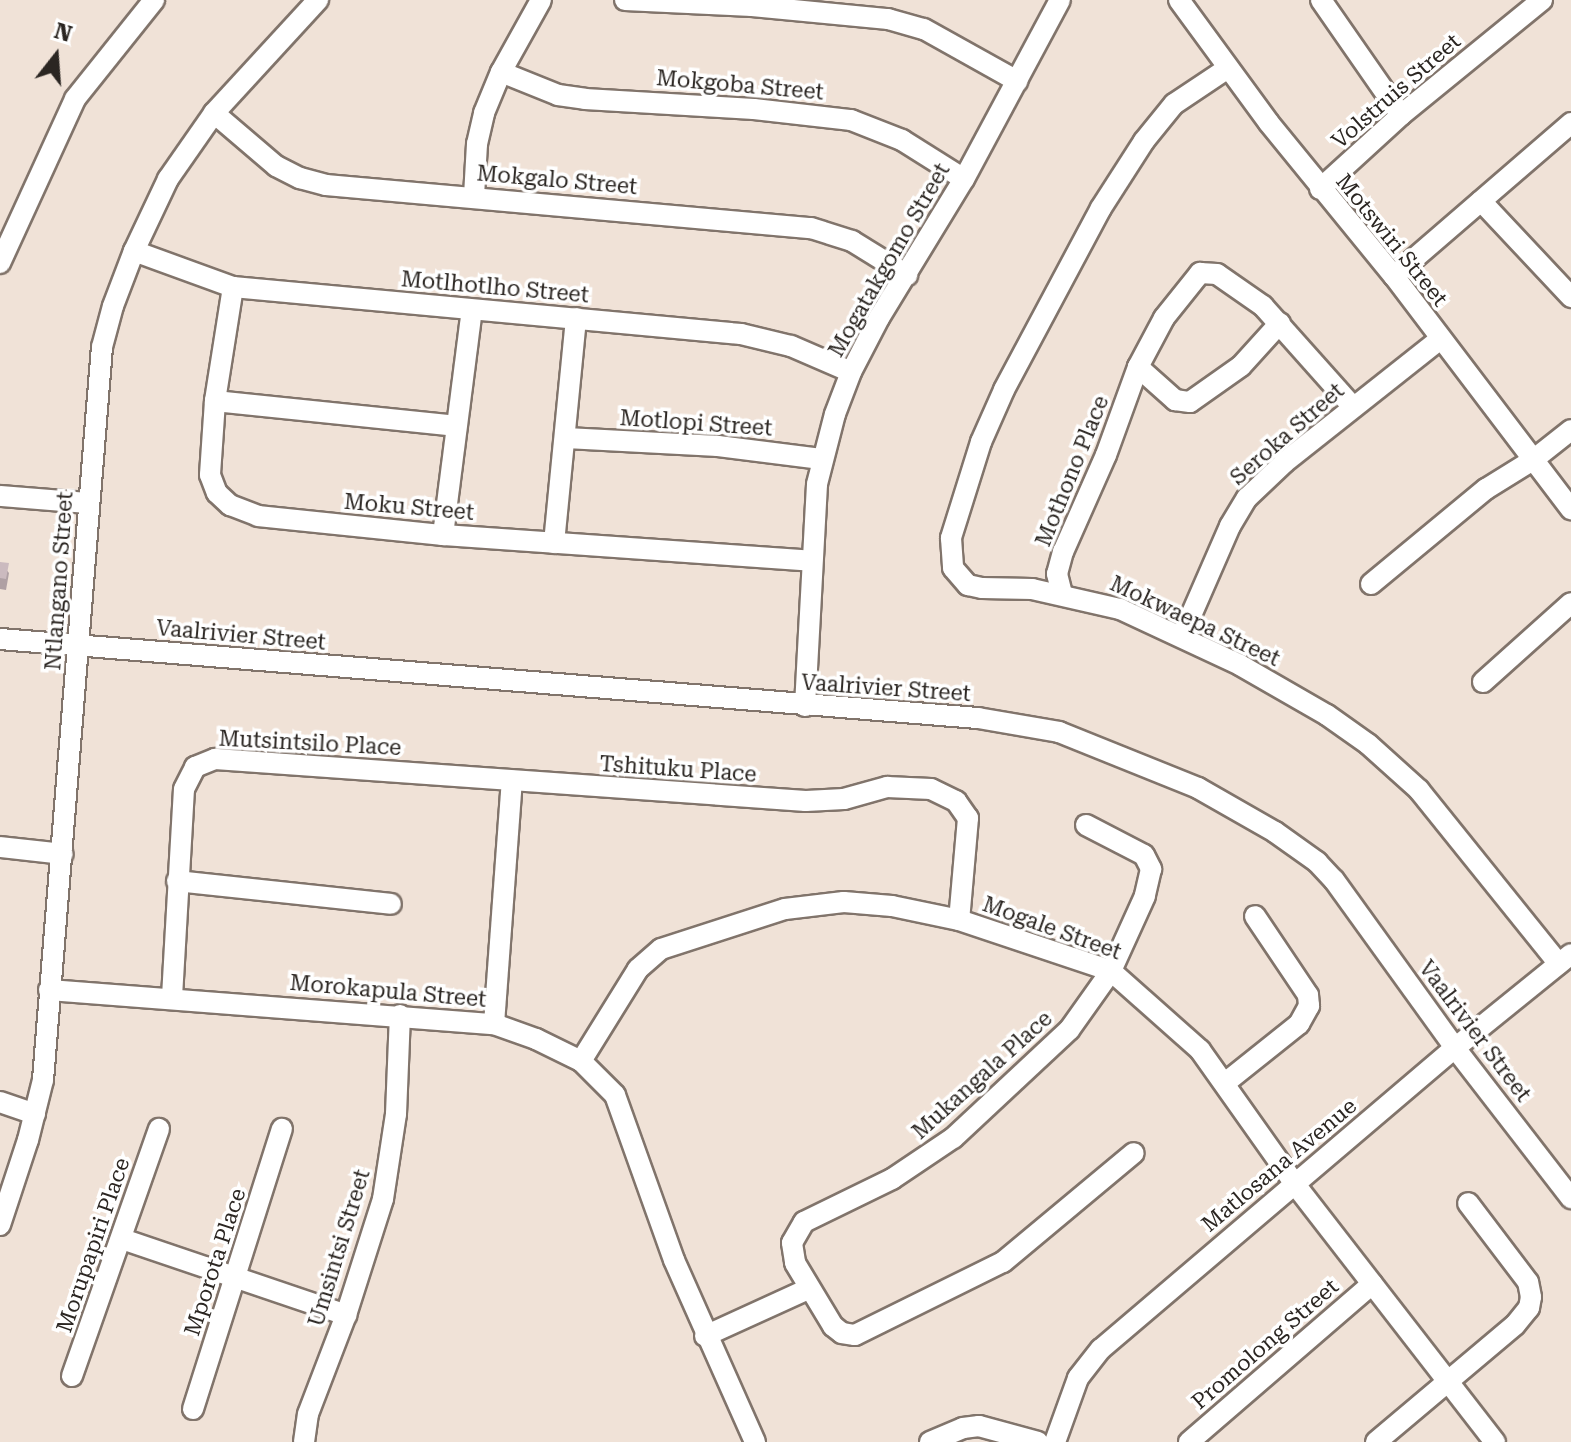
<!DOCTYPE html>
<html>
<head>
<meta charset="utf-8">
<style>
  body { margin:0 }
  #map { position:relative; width:1571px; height:1442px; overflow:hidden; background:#f0e2d7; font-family:"Roboto Serif",serif }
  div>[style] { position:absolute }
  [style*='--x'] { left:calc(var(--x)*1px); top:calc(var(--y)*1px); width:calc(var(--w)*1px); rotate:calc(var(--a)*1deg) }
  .roads { filter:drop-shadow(2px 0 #81746b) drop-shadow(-2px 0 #81746b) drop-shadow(0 2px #81746b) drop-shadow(0 -2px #81746b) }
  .minor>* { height:20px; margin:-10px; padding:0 10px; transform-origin:10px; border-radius:10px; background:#fff }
  .wall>* { inset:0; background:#afa0a4 }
  .building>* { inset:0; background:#cbbabf }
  span { translate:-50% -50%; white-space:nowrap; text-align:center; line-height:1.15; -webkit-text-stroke:7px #fff; paint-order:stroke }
  .street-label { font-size:22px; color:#2b2622 }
  .north { position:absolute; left:16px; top:16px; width:80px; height:80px; -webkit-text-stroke:6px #fff; paint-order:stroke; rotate:17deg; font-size:22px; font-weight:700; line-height:32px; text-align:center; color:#2b2622 }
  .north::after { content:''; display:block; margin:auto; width:28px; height:36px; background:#2b2622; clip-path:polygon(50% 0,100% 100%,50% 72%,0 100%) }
</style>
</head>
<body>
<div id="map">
  <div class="roads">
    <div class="minor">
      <i style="--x:625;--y:0;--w:127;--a:2.7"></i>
      <i style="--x:752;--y:6;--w:137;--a:5.5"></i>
      <i style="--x:888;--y:19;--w:37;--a:16"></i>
      <i style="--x:924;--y:29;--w:107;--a:29.2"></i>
      <i style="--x:1179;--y:0;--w:152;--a:53.8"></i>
      <i style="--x:1269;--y:123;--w:198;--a:50.8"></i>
      <i style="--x:1394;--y:276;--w:293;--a:52.8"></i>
      <i style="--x:1321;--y:0;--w:140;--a:55.2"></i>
      <i style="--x:1228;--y:68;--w:65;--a:146.3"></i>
      <i style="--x:1174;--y:104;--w:48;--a:129"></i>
      <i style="--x:1144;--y:141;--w:80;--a:122.7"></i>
      <i style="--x:1101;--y:208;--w:206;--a:118.1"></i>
      <i style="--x:1004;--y:390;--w:57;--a:113.9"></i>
      <i style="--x:981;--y:442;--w:101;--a:107.4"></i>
      <i style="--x:951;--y:538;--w:30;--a:86"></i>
      <i style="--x:953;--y:568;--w:23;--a:49"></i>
      <i style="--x:968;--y:585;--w:14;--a:12"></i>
      <i style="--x:982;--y:588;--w:50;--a:1.1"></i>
      <i style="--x:1032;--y:589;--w:90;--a:12.8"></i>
      <i style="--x:1120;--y:609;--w:132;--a:25"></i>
      <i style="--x:1240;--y:665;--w:100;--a:29.9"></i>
      <i style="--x:1327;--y:715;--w:50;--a:35.3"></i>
      <i style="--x:1368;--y:744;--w:69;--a:42"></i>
      <i style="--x:1419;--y:790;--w:223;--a:51.2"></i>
      <i style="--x:501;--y:72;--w:61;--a:22"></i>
      <i style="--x:558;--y:95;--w:27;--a:8"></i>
      <i style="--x:585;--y:99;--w:169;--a:3.4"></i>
      <i style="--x:754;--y:109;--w:98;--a:6.5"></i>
      <i style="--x:851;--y:120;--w:55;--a:21.4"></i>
      <i style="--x:902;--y:140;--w:73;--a:32.2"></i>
      <i style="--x:214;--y:113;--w:82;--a:40.5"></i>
      <i style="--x:276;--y:166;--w:27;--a:27"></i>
      <i style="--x:300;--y:178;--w:27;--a:15"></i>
      <i style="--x:326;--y:185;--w:487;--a:5.1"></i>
      <i style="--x:811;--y:228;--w:43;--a:17.6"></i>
      <i style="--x:852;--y:241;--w:65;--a:31.7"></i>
      <i style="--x:1320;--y:189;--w:110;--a:-42.4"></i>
      <i style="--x:1401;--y:115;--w:182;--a:-39.2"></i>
      <i style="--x:474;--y:196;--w:52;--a:-86.7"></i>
      <i style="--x:477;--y:144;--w:32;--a:-77"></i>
      <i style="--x:484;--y:113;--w:44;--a:-67.5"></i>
      <i style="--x:501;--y:72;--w:82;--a:-60.9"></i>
      <i style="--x:1481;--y:201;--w:132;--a:46.8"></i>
      <i style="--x:134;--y:251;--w:105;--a:20"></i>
      <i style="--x:233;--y:287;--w:510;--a:5.29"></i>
      <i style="--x:741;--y:334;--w:51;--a:13.5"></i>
      <i style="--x:791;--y:346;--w:65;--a:23.4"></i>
      <i style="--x:0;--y:263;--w:180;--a:-65.4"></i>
      <i style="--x:75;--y:99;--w:127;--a:-51.4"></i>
      <i style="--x:1394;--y:276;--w:234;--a:-40.8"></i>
      <i style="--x:233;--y:287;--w:115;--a:99"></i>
      <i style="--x:215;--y:401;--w:74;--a:93.9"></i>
      <i style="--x:210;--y:475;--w:19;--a:69"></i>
      <i style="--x:217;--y:493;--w:18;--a:43"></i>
      <i style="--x:230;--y:505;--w:30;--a:21"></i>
      <i style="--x:258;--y:516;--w:186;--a:5.9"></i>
      <i style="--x:443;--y:535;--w:370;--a:4"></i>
      <i style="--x:1138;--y:367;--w:50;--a:41.7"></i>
      <i style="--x:1175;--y:400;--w:15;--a:8"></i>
      <i style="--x:1190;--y:402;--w:62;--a:-35.2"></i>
      <i style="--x:1241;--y:366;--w:58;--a:-47.8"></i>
      <i style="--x:215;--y:401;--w:241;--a:5.9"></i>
      <i style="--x:566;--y:438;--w:152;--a:3"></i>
      <i style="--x:718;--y:446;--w:104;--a:7.2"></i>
      <i style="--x:0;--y:496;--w:87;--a:4.6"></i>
      <i style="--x:443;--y:535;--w:227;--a:-82.7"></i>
      <i style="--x:554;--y:543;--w:226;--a:-84.4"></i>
      <i style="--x:1371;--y:584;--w:149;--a:-39.6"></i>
      <i style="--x:1486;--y:489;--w:55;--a:-31.7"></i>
      <i style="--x:1533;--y:460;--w:48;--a:-38.3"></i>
      <i style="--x:1062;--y:594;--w:21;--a:-104"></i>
      <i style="--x:1057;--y:574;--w:23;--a:-75"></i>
      <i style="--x:1063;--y:552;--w:106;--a:-66.1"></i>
      <i style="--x:1106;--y:455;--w:94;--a:-70"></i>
      <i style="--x:1138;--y:367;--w:55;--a:-62"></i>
      <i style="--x:1164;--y:318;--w:58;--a:-51.3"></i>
      <i style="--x:1200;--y:273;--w:17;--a:3"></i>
      <i style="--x:1217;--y:274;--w:56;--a:34.8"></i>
      <i style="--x:1263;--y:306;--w:135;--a:48.3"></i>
      <i style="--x:1182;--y:636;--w:120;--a:-66.4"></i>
      <i style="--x:1230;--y:526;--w:33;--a:-59"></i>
      <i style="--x:1247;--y:498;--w:52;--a:-43.5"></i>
      <i style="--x:1285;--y:462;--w:198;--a:-38.4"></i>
      <i style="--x:0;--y:639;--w:981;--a:4.62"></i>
      <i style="--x:978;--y:718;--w:82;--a:9.8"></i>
      <i style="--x:1059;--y:732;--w:150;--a:21.9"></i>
      <i style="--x:1198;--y:788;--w:89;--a:29.7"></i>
      <i style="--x:1275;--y:832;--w:52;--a:35.5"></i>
      <i style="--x:1317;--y:862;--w:25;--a:47"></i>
      <i style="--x:1334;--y:880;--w:207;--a:54.2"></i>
      <i style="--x:1455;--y:1048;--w:190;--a:52.3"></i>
      <i style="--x:1483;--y:682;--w:118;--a:-41.9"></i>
      <i style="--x:805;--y:706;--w:222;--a:-86.9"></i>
      <i style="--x:817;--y:484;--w:72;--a:-75.6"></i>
      <i style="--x:835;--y:414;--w:45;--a:-69.1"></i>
      <i style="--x:851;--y:372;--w:61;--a:-62.6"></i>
      <i style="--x:879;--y:318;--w:163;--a:-58.6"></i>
      <i style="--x:964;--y:179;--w:203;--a:-61.8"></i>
      <i style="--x:1086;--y:825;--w:65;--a:27.3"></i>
      <i style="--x:1144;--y:855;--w:16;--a:63"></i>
      <i style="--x:1151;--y:869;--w:28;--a:103"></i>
      <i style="--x:1145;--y:896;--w:82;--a:114.4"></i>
      <i style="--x:1111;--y:971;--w:72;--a:125.4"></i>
      <i style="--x:1069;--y:1030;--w:158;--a:137"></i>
      <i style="--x:953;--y:1138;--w:73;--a:146.1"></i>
      <i style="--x:892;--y:1179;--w:98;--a:154"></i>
      <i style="--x:804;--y:1222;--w:24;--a:120"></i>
      <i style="--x:792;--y:1243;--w:20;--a:81"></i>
      <i style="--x:795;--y:1263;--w:74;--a:58.9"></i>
      <i style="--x:833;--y:1326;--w:11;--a:38"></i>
      <i style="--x:842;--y:1333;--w:13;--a:9"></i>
      <i style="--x:855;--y:1335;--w:165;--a:-26.3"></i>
      <i style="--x:1003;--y:1262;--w:170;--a:-39.8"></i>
      <i style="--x:0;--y:847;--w:63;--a:6.3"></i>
      <i style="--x:177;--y:881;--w:215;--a:6.1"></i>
      <i style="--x:49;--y:990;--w:446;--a:4.4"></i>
      <i style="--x:494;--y:1024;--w:45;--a:19.7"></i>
      <i style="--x:536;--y:1039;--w:50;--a:26.1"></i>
      <i style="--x:581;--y:1061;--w:48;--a:45"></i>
      <i style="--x:615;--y:1095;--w:175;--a:70.3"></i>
      <i style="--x:674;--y:1260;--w:199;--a:66"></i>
      <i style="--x:172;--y:997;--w:208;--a:-86.7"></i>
      <i style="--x:184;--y:789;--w:25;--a:-63"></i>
      <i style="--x:195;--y:767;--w:22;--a:-22"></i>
      <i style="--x:215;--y:759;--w:592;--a:4.06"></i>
      <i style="--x:806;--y:801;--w:38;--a:-3"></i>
      <i style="--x:844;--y:799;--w:45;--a:-15.6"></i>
      <i style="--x:887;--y:787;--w:44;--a:2.6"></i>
      <i style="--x:931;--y:789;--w:28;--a:26"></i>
      <i style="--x:956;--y:801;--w:21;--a:55"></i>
      <i style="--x:968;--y:818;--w:102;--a:95"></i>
      <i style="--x:494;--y:1024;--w:244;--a:-85.8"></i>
      <i style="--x:581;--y:1061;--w:108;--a:-58.2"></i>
      <i style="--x:638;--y:969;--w:30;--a:-41"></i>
      <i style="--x:661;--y:949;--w:130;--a:-17.9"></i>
      <i style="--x:785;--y:909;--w:59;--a:-6.8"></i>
      <i style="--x:844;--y:902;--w:48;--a:4.8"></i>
      <i style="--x:892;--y:906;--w:68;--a:11.8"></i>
      <i style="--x:959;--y:920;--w:160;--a:18.5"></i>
      <i style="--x:1111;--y:971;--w:119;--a:41.6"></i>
      <i style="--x:1200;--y:1050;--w:163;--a:54.7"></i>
      <i style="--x:1294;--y:1183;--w:328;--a:52.2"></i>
      <i style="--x:1225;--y:1083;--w:95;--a:-38.6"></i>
      <i style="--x:1299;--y:1024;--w:21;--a:-61"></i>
      <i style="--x:1309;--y:1006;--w:11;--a:-95"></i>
      <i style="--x:1308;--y:995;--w:95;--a:-123.9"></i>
      <i style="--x:0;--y:1102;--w:37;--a:19"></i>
      <i style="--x:0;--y:1225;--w:89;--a:-71.8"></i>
      <i style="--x:28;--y:1140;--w:62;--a:-76"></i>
      <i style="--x:43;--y:1080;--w:735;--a:-85.4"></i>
      <i style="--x:102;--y:347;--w:42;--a:-75"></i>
      <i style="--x:113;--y:306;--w:59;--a:-69.1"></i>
      <i style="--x:134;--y:251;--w:80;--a:-64.7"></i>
      <i style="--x:168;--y:179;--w:80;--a:-55.1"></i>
      <i style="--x:214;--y:113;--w:154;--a:-47.4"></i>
      <i style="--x:122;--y:1239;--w:237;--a:18.7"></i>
      <i style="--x:705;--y:1336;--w:113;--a:-24.5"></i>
      <i style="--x:72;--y:1376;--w:262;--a:-70.6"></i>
      <i style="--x:193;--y:1409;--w:294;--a:-72.4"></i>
      <i style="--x:304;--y:1442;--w:28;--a:-82"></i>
      <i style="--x:308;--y:1414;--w:106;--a:-69"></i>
      <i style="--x:346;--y:1315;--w:122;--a:-72.3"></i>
      <i style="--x:383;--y:1199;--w:86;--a:-81.3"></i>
      <i style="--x:396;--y:1114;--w:99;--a:-87.7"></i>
      <i style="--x:930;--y:1442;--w:36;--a:-23"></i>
      <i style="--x:963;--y:1428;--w:16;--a:-7"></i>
      <i style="--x:979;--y:1426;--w:61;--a:15.2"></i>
      <i style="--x:1055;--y:1442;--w:68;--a:-70.2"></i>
      <i style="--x:1078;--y:1378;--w:37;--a:-52"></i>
      <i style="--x:1101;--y:1349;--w:465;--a:-40.4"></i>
      <i style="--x:1455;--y:1048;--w:149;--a:-39"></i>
      <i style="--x:1189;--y:1442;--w:242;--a:-40.8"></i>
      <i style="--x:1376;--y:1442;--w:182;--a:-40.1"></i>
      <i style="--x:1515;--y:1325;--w:22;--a:-51"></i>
      <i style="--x:1529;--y:1308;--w:11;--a:-80"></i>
      <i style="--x:1531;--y:1297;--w:15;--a:-101"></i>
      <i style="--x:1528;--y:1282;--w:99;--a:-127.2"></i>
    </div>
  </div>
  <div class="wall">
    <i style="clip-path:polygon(0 562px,9px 573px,6px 590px,0 589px)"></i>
  </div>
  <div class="building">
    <i style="clip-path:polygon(0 562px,9px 563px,6px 579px,0 578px)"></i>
  </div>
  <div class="street-label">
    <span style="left:740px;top:85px;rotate:5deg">Mokgoba Street</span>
    <span style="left:1396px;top:91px;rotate:-41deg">Volstruis Street</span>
    <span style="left:557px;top:180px;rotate:5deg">Mokgalo Street</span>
    <span style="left:1392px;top:240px;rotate:51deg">Motswiri Street</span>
    <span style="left:889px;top:260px;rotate:-60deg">Mogatakgomo Street</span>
    <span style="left:495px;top:287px;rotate:5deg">Motlhotlho Street</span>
    <span style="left:696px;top:423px;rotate:4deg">Motlopi Street</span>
    <span style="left:1287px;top:434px;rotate:-41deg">Seroka Street</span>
    <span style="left:1072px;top:471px;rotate:-68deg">Mothono Place</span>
    <span style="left:409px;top:507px;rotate:5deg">Moku Street</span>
    <span style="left:59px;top:581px;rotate:-86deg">Ntlangano Street</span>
    <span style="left:1195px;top:621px;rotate:25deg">Mokwaepa Street</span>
    <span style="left:241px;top:635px;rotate:5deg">Vaalrivier Street</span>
    <span style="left:886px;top:688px;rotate:4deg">Vaalrivier Street</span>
    <span style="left:310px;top:743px;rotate:3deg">Mutsintsilo Place</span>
    <span style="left:678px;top:769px;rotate:4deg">Tshituku Place</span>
    <span style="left:1052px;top:928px;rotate:20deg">Mogale Street</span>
    <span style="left:388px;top:991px;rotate:5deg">Morokapula Street</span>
    <span style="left:1475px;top:1031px;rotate:53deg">Vaalrivier Street</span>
    <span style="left:982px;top:1075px;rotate:-42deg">Mukangala Place</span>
    <span style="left:1279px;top:1165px;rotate:-40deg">Matlosana Avenue</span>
    <span style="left:93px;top:1245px;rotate:-71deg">Morupapiri Place</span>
    <span style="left:339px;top:1248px;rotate:-73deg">Umsintsi Street</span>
    <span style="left:215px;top:1262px;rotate:-72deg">Mporota Place</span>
    <span style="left:1265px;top:1344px;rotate:-41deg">Promolong Street</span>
  </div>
  <div class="north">N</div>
</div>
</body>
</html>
